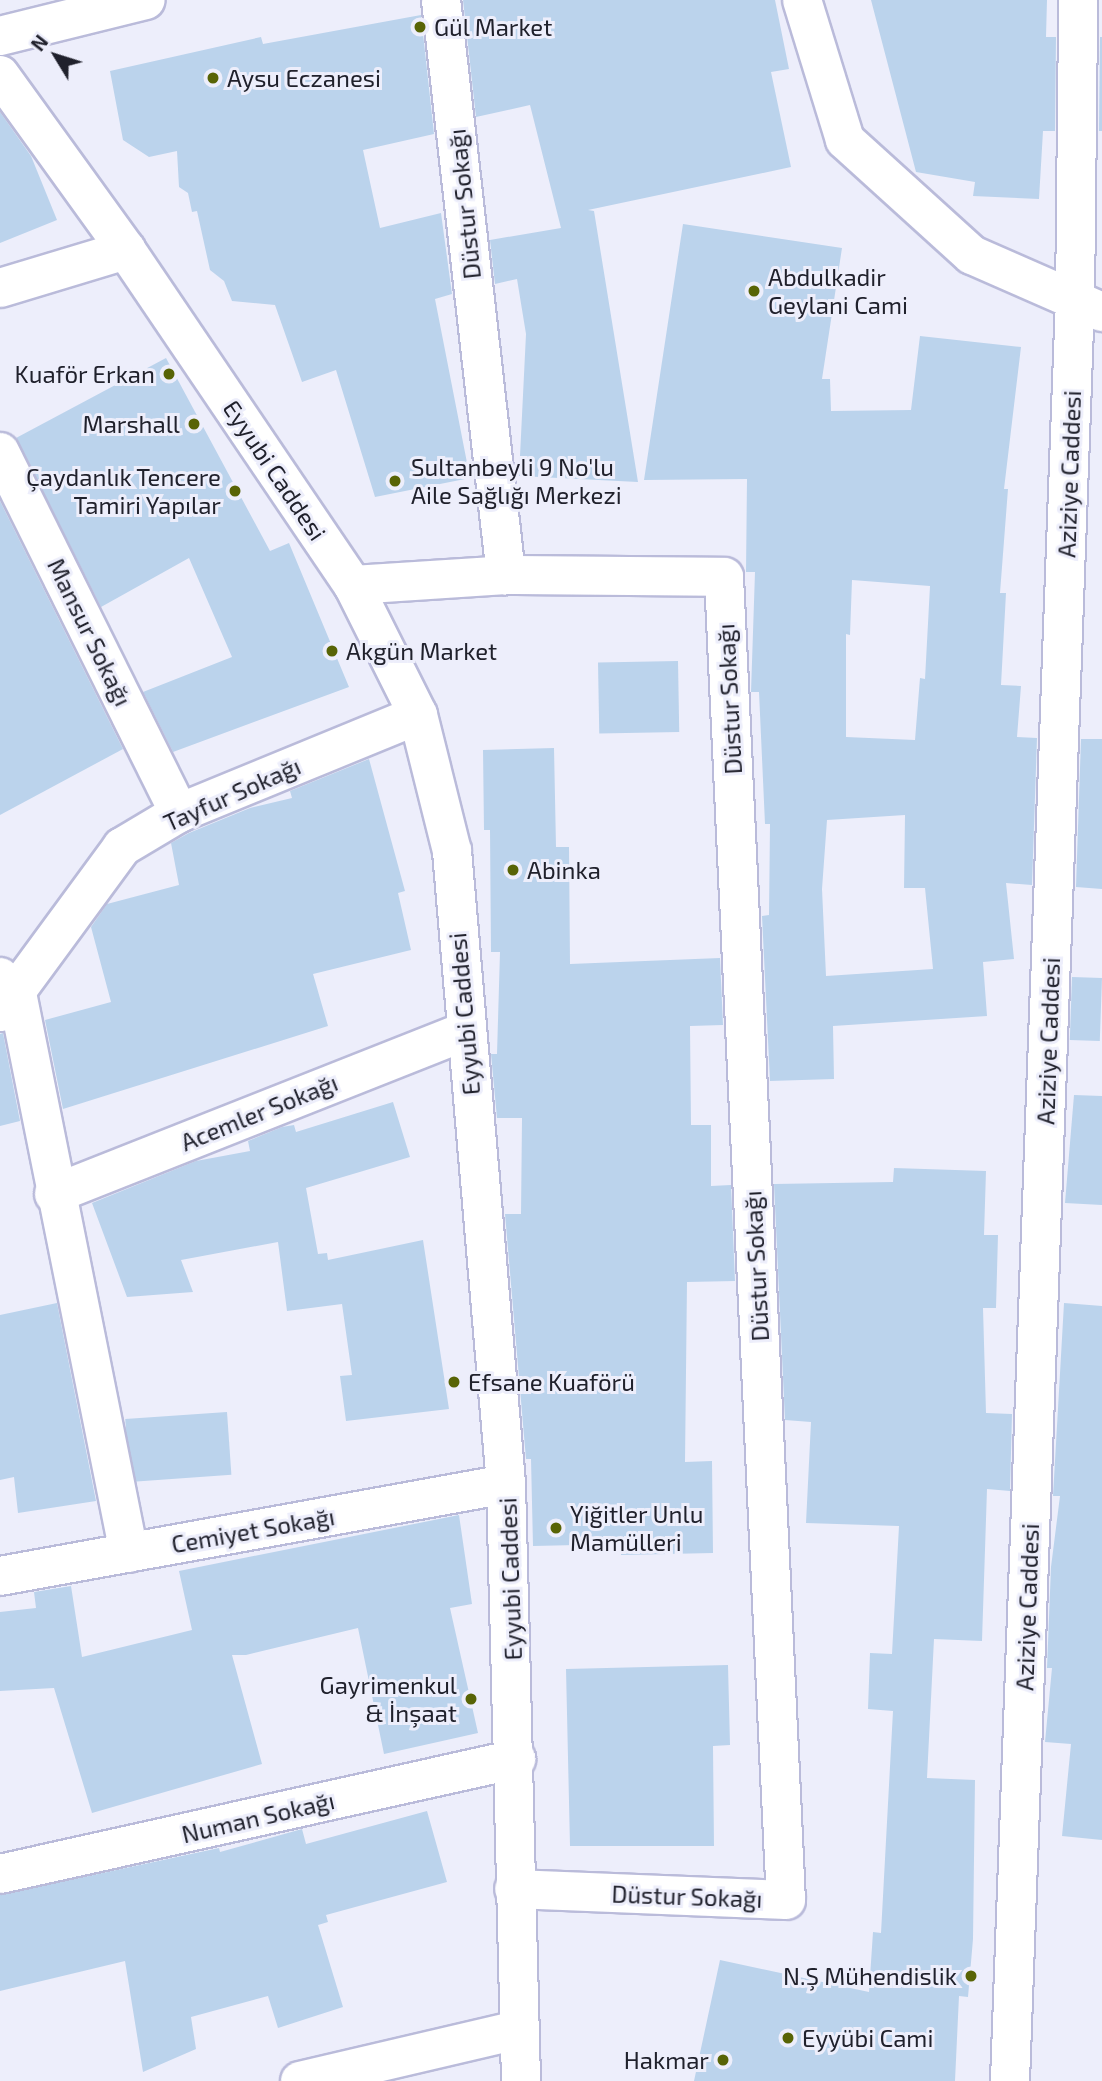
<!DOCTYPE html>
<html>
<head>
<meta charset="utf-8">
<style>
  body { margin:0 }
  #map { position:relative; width:1102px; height:2081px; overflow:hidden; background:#edeefb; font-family:"Exo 2",sans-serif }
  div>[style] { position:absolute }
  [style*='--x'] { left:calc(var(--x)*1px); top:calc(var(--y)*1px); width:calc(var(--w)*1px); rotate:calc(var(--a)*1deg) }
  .building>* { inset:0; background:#bbd3ec; transform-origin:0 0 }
  .roads { filter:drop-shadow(2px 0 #babbda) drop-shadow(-2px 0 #babbda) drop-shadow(0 2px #babbda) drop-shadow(0 -2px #babbda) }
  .minor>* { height:38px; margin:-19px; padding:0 19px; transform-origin:19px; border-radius:19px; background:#fff }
  .dots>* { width:19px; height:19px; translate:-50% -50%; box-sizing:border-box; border:4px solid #edeefb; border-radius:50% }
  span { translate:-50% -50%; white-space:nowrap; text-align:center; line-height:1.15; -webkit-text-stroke:6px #edeefb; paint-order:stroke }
  .poi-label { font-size:24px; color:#20212c }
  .left { translate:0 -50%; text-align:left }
  .right { translate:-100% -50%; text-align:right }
  .street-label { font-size:24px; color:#20212c }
  .north { position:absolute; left:21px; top:21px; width:70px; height:70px; -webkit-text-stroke:5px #edeefb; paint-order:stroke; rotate:308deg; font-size:19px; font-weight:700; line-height:28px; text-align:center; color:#20212c }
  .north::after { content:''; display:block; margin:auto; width:24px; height:32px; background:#20212c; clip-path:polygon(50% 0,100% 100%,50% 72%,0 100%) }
</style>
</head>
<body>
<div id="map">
  <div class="building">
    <i style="clip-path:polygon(463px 0,775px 0,789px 69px,771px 72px,791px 167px,588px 210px,594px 211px,638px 482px,519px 476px,526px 334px,517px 279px,495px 284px,490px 240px,561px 228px,530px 105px,476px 117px)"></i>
    <i style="clip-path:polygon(871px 0,1047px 0,1046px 37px,1056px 37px,1055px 131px,1043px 131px,1039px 199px,973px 196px,975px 182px,916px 172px)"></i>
    <i style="clip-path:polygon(421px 15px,434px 134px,363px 150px,380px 228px,441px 213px,452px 294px,435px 299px,470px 478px,375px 497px,336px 370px,302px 382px,275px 305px,232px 301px,224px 281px,210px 270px,197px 211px,192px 212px,188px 193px,179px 187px,177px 151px,149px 157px,123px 140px,110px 71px,261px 37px,263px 44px)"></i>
    <i style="clip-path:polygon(1100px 37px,1102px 37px,1102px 131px,1099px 131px)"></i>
    <i style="clip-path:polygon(0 112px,31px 156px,57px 220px,0 243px)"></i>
    <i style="clip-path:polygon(evenodd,683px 224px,842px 248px,822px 379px,830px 379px,831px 411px,911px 410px,920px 336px,1021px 347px,1004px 489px,1008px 489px,1000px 593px,1006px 593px,1001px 685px,1021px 686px,1017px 737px,1037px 738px,1032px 885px,1006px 883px,1014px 959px,983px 962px,987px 1016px,833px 1026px,834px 1079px,770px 1081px,762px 916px,769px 915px,770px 824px,765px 824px,759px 692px,751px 692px,755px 572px,746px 572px,747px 479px,644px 480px,683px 224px,852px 580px,930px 586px,925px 679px,920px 678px,915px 740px,846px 737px,846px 634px,850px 635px,852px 580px,683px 224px,905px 815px,904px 888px,925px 888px,933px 969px,826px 976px,822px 889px,827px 820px,905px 815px)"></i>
    <i style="clip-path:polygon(166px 358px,270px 551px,289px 543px,349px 687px,173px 752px,143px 692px,232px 657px,189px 558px,101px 607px,16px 438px)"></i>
    <i style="clip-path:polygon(0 501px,123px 749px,0 815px)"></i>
    <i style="left:678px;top:661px;width:71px;height:80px;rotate:89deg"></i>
    <i style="clip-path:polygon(1081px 739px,1102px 739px,1102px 889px,1076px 887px)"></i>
    <i style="clip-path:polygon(554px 748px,556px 847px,569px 847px,570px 964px,720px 958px,723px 1025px,690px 1026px,691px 1125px,711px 1125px,711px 1186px,731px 1185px,735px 1281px,687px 1282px,685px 1462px,712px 1461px,713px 1553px,621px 1555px,621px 1544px,533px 1546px,531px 1459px,526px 1459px,505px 1214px,521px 1214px,522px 1118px,497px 1118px,491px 1054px,497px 1054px,500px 952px,491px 952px,490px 830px,484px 830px,483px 750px)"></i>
    <i style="clip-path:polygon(369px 759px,405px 891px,398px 893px,411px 950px,313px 974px,328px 1026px,63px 1109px,45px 1020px,111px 1002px,91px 927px,107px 904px,179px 885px,171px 843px,189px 833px,250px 808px,292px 798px,290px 791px)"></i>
    <i style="left:1072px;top:977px;width:30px;height:63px;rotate:2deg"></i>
    <i style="clip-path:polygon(3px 1033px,20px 1121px,0 1126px,0 1034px)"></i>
    <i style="clip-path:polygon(1074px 1095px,1102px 1096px,1102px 1205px,1065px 1203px)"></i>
    <i style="clip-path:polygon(393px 1102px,410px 1157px,306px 1188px,318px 1254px,327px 1253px,328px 1260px,423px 1240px,449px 1409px,346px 1421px,340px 1376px,352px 1375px,342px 1304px,287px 1311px,278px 1242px,181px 1260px,193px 1292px,127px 1297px,92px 1203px,196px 1161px,250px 1151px,248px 1141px,282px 1127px,294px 1125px,296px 1132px)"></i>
    <i style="clip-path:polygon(894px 1168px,986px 1171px,984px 1235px,998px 1235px,996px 1308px,983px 1308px,986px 1413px,1012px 1414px,1010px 1491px,987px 1489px,982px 1641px,934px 1639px,927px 1778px,975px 1780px,973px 1939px,968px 1997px,959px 1996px,955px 2081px,694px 2081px,720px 1960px,869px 1992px,873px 1932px,881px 1933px,893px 1711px,868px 1709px,870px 1653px,892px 1654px,899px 1526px,806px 1523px,811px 1422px,785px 1420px,774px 1184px,893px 1182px)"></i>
    <i style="clip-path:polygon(57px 1303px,96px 1501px,18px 1513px,14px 1477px,0 1480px,0 1315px)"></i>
    <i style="clip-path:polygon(1064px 1303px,1102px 1306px,1102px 1840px,1062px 1836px,1071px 1744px,1045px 1742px,1052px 1668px,1047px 1668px,1051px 1567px,1060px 1496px,1053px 1496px)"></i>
    <i style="left:227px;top:1412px;width:63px;height:102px;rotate:86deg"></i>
    <i style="clip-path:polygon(459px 1515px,472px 1604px,450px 1608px,478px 1733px,384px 1754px,358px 1628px,246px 1655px,232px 1655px,262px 1764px,92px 1813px,54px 1688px,0 1691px,0 1612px,36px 1608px,34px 1592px,71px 1586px,82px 1657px,192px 1630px,179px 1571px)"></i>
    <i style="clip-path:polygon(728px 1665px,730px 1745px,713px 1746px,714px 1846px,570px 1846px,566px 1669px)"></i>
    <i style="clip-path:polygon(427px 1811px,447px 1882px,326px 1915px,328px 1922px,318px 1925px,343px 2007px,278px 2028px,268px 1996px,191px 2017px,196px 2049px,143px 2072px,125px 1961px,0 1991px,0 1895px,219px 1848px,220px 1852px,302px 1829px,306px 1844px)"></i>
  </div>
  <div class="roads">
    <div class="minor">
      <i style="--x:441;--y:0;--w:579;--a:83.55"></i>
      <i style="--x:802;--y:0;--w:146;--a:72.9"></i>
      <i style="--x:845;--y:140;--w:171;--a:42.2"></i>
      <i style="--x:972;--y:255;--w:142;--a:23.7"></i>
      <i style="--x:0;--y:36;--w:150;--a:-13.9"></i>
      <i style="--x:0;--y:75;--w:216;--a:54.2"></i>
      <i style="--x:126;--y:250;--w:405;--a:55.9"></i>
      <i style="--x:353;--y:585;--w:145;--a:63.4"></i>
      <i style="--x:418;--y:715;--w:140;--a:76"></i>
      <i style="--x:452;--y:851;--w:635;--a:85.12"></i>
      <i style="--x:506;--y:1484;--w:597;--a:88.56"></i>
      <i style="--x:0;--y:288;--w:132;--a:-16.8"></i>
      <i style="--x:0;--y:452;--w:403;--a:63.6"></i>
      <i style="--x:353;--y:585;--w:153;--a:-3.7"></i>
      <i style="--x:506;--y:575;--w:218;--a:0.5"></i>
      <i style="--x:724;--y:577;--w:1324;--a:87.32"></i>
      <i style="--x:786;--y:1900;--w:272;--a:-177.7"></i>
      <i style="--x:0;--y:977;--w:23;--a:43"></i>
      <i style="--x:17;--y:993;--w:571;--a:78.69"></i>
      <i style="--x:1;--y:1012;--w:205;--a:-53.7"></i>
      <i style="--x:122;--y:847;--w:66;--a:-30.8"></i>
      <i style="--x:179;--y:813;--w:258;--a:-22.3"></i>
      <i style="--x:54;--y:1194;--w:442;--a:-21.6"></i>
      <i style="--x:0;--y:1576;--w:514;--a:-10.3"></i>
      <i style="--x:0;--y:1874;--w:529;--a:-12.56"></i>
      <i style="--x:300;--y:2081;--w:223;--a:-13.2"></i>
      <i style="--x:1010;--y:2081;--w:1779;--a:-87.91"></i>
      <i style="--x:1075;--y:303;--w:303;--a:-89.4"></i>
    </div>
  </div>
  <div class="dots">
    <i style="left:420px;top:27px;background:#586406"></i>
    <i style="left:213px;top:78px;background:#586406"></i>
    <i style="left:754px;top:291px;background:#586406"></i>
    <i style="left:169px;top:374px;background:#586406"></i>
    <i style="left:194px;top:424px;background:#586406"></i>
    <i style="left:395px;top:481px;background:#586406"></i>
    <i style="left:235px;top:491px;background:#586406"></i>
    <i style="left:332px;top:651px;background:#586406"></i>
    <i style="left:513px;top:870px;background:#586406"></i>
    <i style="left:454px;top:1382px;background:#586406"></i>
    <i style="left:556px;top:1528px;background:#586406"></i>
    <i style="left:471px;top:1699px;background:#586406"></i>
    <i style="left:971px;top:1976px;background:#586406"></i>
    <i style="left:788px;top:2038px;background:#586406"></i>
    <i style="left:723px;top:2060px;background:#586406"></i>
  </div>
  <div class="poi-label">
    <span class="left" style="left:434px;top:27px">Gül Market</span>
    <span class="left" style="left:227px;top:78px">Aysu Eczanesi</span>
    <span class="left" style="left:768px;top:291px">Abdulkadir<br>Geylani Cami</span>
    <span class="right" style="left:155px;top:374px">Kuaför Erkan</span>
    <span class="right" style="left:180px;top:424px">Marshall</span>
    <span class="left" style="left:411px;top:481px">Sultanbeyli 9 No'lu<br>Aile Sağlığı Merkezi</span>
    <span class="right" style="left:221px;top:491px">Çaydanlık Tencere<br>Tamiri Yapılar</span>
    <span class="left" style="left:346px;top:651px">Akgün Market</span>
    <span class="left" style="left:527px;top:870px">Abinka</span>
    <span class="left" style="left:468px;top:1382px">Efsane Kuaförü</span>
    <span class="left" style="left:570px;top:1528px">Yiğitler Unlu<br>Mamülleri</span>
    <span class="right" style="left:457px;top:1699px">Gayrimenkul<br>&amp; İnşaat</span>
    <span class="right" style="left:957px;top:1976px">N.Ş Mühendislik</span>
    <span class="left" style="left:802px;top:2038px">Eyyübi Cami</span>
    <span class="right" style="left:709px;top:2060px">Hakmar</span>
  </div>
  <div class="street-label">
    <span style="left:464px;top:204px;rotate:-96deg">Düstur Sokağı</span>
    <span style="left:275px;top:470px;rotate:56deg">Eyyubi Caddesi</span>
    <span style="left:1069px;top:474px;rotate:-88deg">Aziziye Caddesi</span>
    <span style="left:90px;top:632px;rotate:64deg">Mansur Sokağı</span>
    <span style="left:729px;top:699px;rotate:-93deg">Düstur Sokağı</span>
    <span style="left:232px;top:794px;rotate:-24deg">Tayfur Sokağı</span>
    <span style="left:464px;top:1014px;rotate:-95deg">Eyyubi Caddesi</span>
    <span style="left:1048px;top:1041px;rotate:-88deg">Aziziye Caddesi</span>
    <span style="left:259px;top:1112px;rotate:-22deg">Acemler Sokağı</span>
    <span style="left:756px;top:1266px;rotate:-93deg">Düstur Sokağı</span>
    <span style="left:253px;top:1530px;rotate:-10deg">Cemiyet Sokağı</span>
    <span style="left:510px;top:1579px;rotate:-92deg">Eyyubi Caddesi</span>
    <span style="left:1027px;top:1607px;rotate:-88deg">Aziziye Caddesi</span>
    <span style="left:258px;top:1817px;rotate:-13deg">Numan Sokağı</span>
    <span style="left:687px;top:1896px;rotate:2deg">Düstur Sokağı</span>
  </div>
  <div class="north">N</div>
</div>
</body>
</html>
